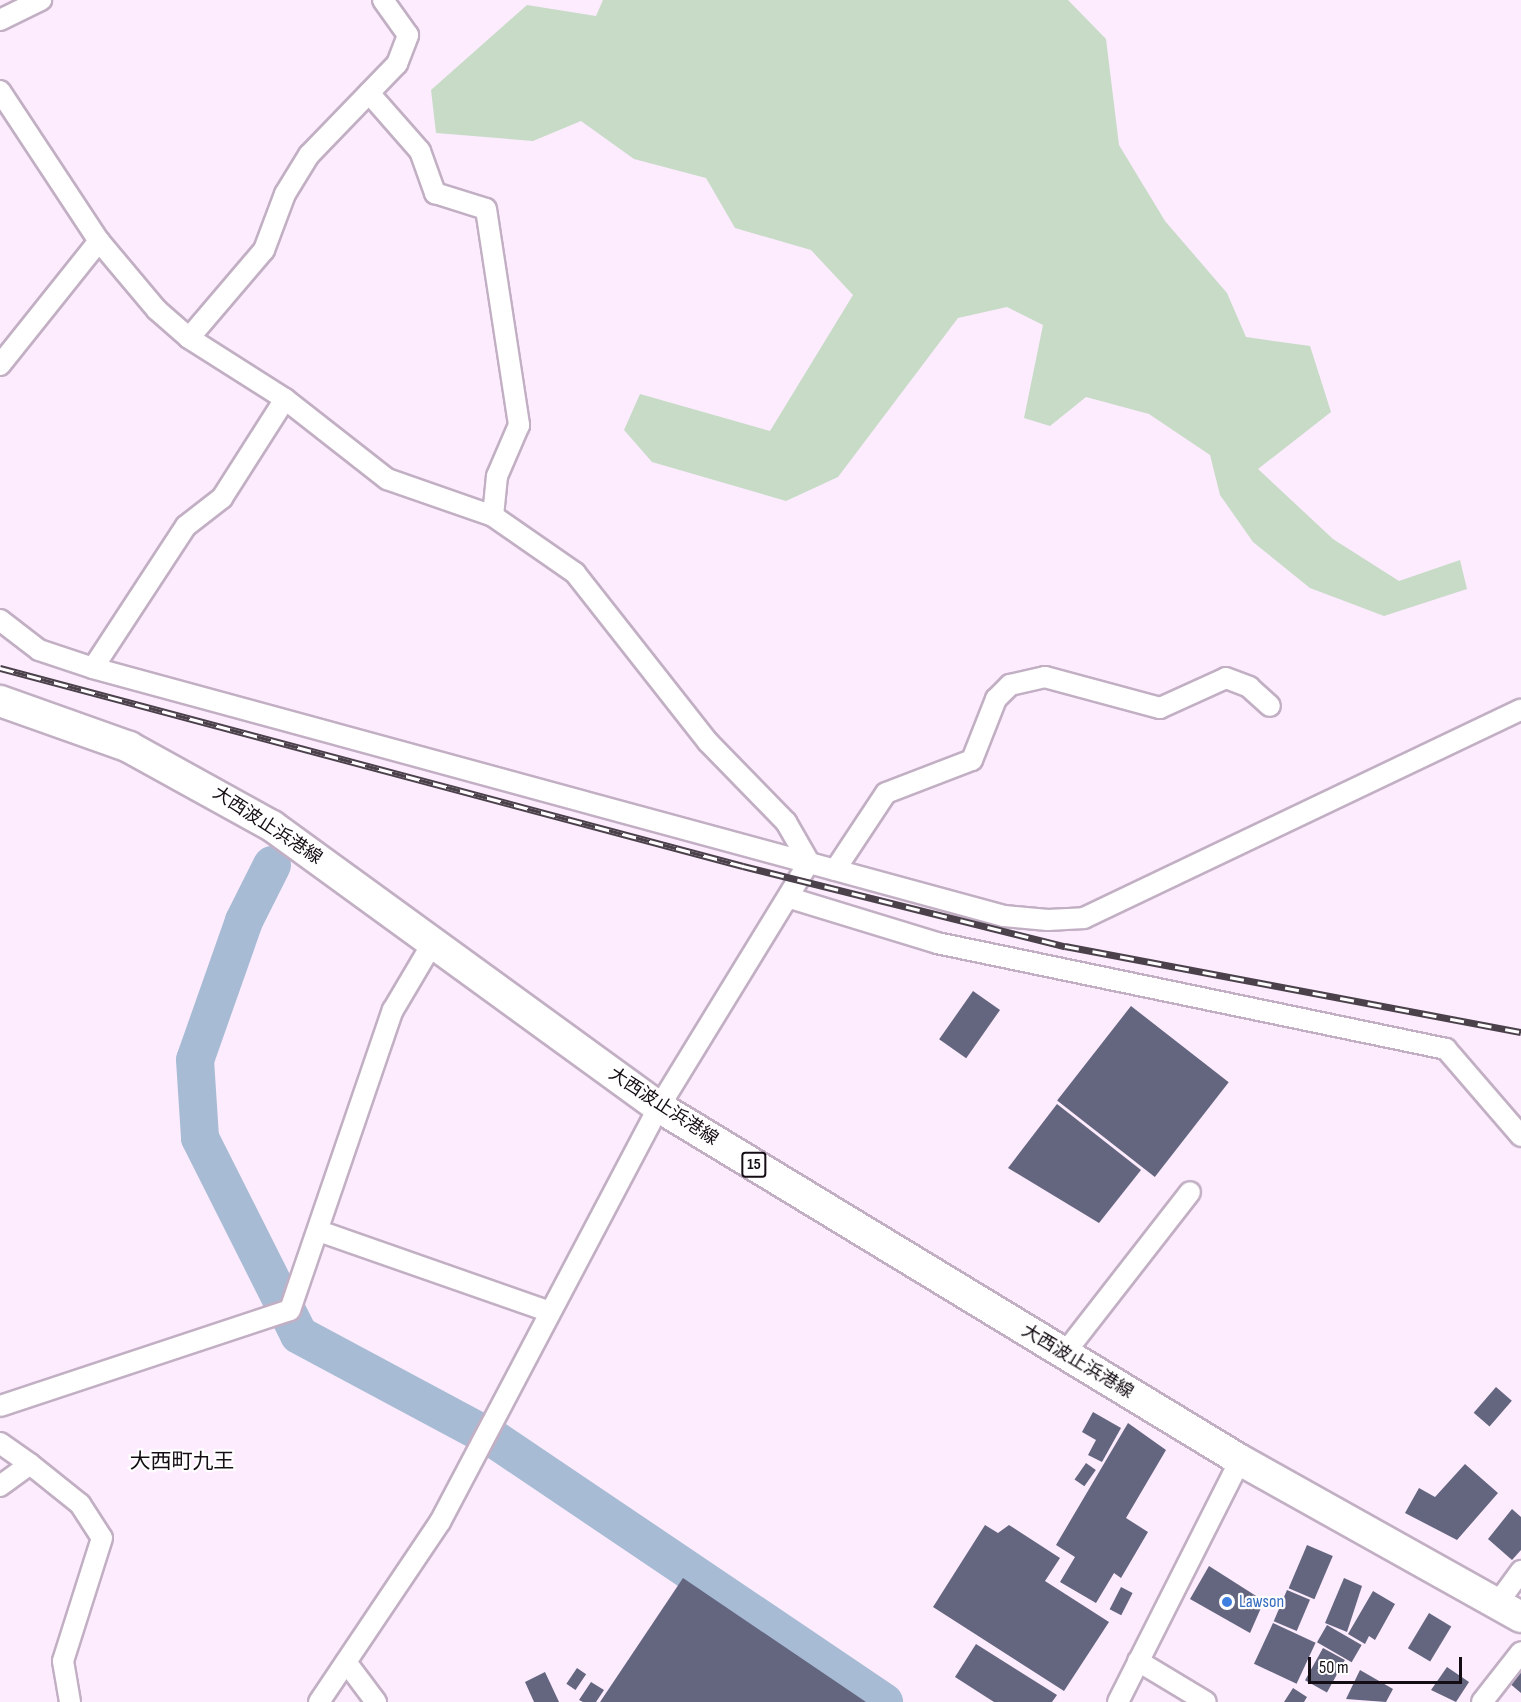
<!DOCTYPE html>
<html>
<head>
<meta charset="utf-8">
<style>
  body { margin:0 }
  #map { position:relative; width:1521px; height:1702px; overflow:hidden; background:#fcecfe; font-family:"Sofia Sans Condensed","Noto Sans JP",sans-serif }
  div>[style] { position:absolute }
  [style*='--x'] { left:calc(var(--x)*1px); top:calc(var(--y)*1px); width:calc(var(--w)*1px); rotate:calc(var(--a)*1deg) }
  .green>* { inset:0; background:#c7dbc7 }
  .river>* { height:38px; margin:-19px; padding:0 19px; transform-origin:19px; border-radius:19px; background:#a7bcd4 }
  .building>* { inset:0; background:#64657f; transform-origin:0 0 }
  .roads { filter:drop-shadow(2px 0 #c2afc4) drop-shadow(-2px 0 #c2afc4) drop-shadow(0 2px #c2afc4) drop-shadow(0 -2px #c2afc4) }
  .minor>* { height:20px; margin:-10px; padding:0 10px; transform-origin:10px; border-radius:10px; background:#fff }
  .primary>* { height:30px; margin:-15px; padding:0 15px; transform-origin:15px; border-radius:15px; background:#fff }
  .rail>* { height:7px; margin-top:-3.5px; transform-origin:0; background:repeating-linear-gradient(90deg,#fff 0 14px,#4b414b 0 28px); box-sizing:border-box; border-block:2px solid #4b414b }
  .dots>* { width:16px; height:16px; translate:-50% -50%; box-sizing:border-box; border:3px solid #fff; border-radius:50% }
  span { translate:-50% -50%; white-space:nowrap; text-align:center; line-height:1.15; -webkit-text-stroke:4.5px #fff; paint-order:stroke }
  .shield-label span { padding:2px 4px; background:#fff; border:2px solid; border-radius:4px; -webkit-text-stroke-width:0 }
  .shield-label { font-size:16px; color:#140d14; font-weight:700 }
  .street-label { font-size:18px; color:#140d14 }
  .shop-label { font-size:18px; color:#366cbe }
  .left { translate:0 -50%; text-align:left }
  .quarter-label { font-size:21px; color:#140d14 }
  .scale { position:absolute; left:1308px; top:1657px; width:154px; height:27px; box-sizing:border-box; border:3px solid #140d14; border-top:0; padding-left:8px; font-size:18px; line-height:21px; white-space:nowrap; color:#140d14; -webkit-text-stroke:4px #fff; paint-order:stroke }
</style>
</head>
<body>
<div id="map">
  <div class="green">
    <i style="clip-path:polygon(603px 0,1068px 0,1106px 39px,1119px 145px,1165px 221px,1227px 293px,1246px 337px,1310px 346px,1331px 412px,1258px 469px,1333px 539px,1399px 581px,1460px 560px,1467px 589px,1384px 616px,1310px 588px,1253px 542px,1220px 495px,1210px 455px,1149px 414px,1086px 397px,1050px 426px,1024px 418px,1043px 325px,1007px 307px,958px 318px,838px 477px,786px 501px,652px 462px,624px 430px,640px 394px,770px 431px,853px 295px,811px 250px,735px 228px,706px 178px,634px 159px,581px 121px,533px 141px,436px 133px,431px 90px,527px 5px,596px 16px)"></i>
  </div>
  <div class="river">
    <i style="--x:272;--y:865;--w:63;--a:116.6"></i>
    <i style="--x:244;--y:921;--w:147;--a:109.4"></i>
    <i style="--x:195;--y:1060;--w:78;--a:86.3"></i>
    <i style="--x:200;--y:1138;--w:220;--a:63.3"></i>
    <i style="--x:299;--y:1335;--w:225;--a:28.2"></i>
    <i style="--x:497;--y:1441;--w:467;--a:34"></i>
  </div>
  <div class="building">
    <i style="left:973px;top:991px;width:33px;height:59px;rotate:35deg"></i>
    <i style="left:1131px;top:1006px;width:124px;height:120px;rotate:38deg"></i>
    <i style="clip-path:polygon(1057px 1104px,1141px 1170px,1099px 1223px,1008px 1168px)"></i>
    <i style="left:1496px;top:1387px;width:21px;height:34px;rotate:41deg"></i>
    <i style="clip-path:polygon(1093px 1412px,1121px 1428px,1102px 1462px,1088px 1455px,1096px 1440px,1082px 1432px)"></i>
    <i style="clip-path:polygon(1128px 1423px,1166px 1450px,1126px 1518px,1148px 1532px,1121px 1578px,1114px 1573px,1096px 1603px,1060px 1582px,1075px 1557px,1056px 1545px)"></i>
    <i style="left:1086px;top:1463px;width:12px;height:20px;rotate:35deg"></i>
    <i style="clip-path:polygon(1465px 1464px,1498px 1493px,1457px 1540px,1405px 1513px,1419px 1488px,1435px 1497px)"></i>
    <i style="clip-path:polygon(1512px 1509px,1521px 1517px,1521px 1550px,1512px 1560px,1488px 1539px)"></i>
    <i style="clip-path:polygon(985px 1525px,998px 1533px,1009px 1525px,1060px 1558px,1045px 1581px,1109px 1622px,1064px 1691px,933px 1607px)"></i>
    <i style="left:1307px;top:1545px;width:28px;height:47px;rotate:23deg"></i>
    <i style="clip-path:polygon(1209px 1566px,1264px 1601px,1250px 1633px,1190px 1599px)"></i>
    <i style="clip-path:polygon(683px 1578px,866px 1702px,600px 1702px)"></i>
    <i style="clip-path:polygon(1344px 1578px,1362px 1586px,1347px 1632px,1325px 1623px)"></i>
    <i style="left:1121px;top:1587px;width:13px;height:25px;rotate:27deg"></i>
    <i style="left:1287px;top:1590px;width:25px;height:34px;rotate:23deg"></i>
    <i style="clip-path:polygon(1373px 1591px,1395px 1604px,1375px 1640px,1369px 1636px,1365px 1644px,1348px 1634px)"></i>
    <i style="left:1429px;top:1613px;width:26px;height:41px;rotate:31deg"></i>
    <i style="left:1273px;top:1623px;width:47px;height:45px;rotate:25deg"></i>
    <i style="left:1327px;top:1625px;width:40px;height:20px;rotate:30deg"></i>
    <i style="clip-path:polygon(976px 1644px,1057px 1695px,1052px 1702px,994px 1702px,955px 1677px)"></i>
    <i style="left:1323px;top:1648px;width:25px;height:37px;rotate:29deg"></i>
    <i style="clip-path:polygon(1447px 1667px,1469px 1682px,1456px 1702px,1431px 1690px)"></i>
    <i style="clip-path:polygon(1521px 1667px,1521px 1693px,1508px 1682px)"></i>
    <i style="left:577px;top:1668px;width:11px;height:19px;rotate:34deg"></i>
    <i style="clip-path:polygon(1360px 1670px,1393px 1689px,1386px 1702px,1346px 1699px)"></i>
    <i style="clip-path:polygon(545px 1672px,559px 1702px,534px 1702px,525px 1682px)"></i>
    <i style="clip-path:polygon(591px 1682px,604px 1690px,596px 1702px,583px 1702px,579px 1700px)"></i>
    <i style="clip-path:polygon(1293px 1688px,1307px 1697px,1304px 1702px,1284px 1702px)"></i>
  </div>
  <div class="roads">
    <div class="minor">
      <i style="--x:0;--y:20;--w:46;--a:-26"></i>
      <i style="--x:0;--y:91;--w:180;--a:56.6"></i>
      <i style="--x:99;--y:241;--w:90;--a:50"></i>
      <i style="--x:157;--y:310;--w:43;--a:41.2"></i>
      <i style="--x:189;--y:338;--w:114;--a:32.4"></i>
      <i style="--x:285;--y:399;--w:130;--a:38.1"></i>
      <i style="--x:387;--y:479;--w:112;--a:19.2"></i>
      <i style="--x:493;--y:516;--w:100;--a:34.8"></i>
      <i style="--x:575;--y:573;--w:215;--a:51.8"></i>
      <i style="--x:708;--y:742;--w:112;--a:45.7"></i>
      <i style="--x:786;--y:822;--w:46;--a:60.1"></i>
      <i style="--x:369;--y:93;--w:77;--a:48.7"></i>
      <i style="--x:420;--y:151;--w:45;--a:70.3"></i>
      <i style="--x:435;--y:193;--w:53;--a:17.4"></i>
      <i style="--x:486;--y:209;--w:219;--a:81.3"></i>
      <i style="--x:519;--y:425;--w:56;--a:113.3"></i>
      <i style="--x:497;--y:476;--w:40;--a:95.7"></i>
      <i style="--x:189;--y:338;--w:116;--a:-49.6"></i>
      <i style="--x:264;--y:250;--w:60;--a:-69.4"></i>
      <i style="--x:285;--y:194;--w:46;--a:-58.4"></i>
      <i style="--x:309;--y:155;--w:127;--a:-46"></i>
      <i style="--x:397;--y:64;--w:31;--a:-69"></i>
      <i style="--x:408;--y:35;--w:43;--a:-125.5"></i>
      <i style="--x:0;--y:365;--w:159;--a:-51.4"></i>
      <i style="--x:0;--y:620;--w:49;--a:37.6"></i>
      <i style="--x:39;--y:650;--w:57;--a:18.4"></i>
      <i style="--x:93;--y:668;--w:944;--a:15.23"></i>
      <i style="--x:1004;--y:916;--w:44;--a:5.2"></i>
      <i style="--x:1048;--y:920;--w:36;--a:-3"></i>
      <i style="--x:1084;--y:918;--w:484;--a:-25.5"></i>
      <i style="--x:93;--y:668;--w:170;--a:-56.8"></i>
      <i style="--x:186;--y:526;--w:46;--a:-37.9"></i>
      <i style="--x:222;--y:498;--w:117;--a:-57.5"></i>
      <i style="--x:835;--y:870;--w:92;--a:-56.5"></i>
      <i style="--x:886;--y:793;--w:92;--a:-21"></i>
      <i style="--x:972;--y:760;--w:66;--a:-68.5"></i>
      <i style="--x:996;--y:699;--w:20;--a:-45"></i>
      <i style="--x:1010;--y:685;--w:36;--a:-13"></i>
      <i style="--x:1045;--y:677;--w:119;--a:15.1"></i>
      <i style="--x:1160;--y:708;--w:72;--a:-24.4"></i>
      <i style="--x:1226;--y:678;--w:25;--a:21"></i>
      <i style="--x:1249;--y:687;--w:28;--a:42"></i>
      <i style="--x:790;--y:898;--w:154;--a:17"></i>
      <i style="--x:937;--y:943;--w:520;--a:11.76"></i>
      <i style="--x:1446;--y:1049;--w:115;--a:49.2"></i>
      <i style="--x:319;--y:1231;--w:243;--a:19.3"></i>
      <i style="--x:1064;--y:1354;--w:205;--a:-52.1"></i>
      <i style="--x:0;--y:1406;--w:305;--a:-18.3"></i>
      <i style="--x:290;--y:1310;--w:317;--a:-71.1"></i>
      <i style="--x:393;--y:1010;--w:77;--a:-59.4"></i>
      <i style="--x:0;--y:1443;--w:37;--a:35"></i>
      <i style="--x:0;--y:1486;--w:37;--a:-36"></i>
      <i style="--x:30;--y:1464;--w:64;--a:38.7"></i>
      <i style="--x:80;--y:1504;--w:40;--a:57.1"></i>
      <i style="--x:102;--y:1538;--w:129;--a:107.6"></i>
      <i style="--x:63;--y:1661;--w:42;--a:80.3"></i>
      <i style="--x:1497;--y:1604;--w:41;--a:-54"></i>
      <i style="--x:1138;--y:1661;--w:79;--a:31.1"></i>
      <i style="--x:346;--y:1662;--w:50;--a:53.1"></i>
      <i style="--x:319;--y:1702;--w:217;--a:-56.1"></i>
      <i style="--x:440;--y:1522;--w:469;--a:-62.2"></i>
      <i style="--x:659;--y:1107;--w:287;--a:-58.5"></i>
      <i style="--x:1118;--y:1702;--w:271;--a:-63.2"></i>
      <i style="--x:1482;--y:1702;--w:63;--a:-52"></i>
    </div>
    <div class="primary">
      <i style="--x:0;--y:701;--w:137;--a:19.6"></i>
      <i style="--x:129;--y:747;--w:163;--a:28.9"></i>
      <i style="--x:272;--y:826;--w:478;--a:36"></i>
      <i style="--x:659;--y:1107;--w:680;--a:31.28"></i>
      <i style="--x:1240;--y:1460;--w:322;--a:29.2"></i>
    </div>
  </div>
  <div class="rail">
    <i style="--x:0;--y:668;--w:769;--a:14.92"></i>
    <i style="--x:743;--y:866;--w:332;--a:14"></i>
    <i style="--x:1065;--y:946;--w:464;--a:10.7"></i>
  </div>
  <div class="dots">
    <i style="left:1227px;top:1602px;background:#3f7fe0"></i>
  </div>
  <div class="shield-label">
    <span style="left:754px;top:1165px">15</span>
  </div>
  <div class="street-label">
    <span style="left:267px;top:826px;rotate:33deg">大西波止浜港線</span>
    <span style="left:663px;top:1107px;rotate:33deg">大西波止浜港線</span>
    <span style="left:1077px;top:1362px;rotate:31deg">大西波止浜港線</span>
  </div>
  <div class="shop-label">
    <span class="left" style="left:1239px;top:1602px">Lawson</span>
  </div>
  <div class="quarter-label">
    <span style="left:182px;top:1462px">大西町九王</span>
  </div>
  <div class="scale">50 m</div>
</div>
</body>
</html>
